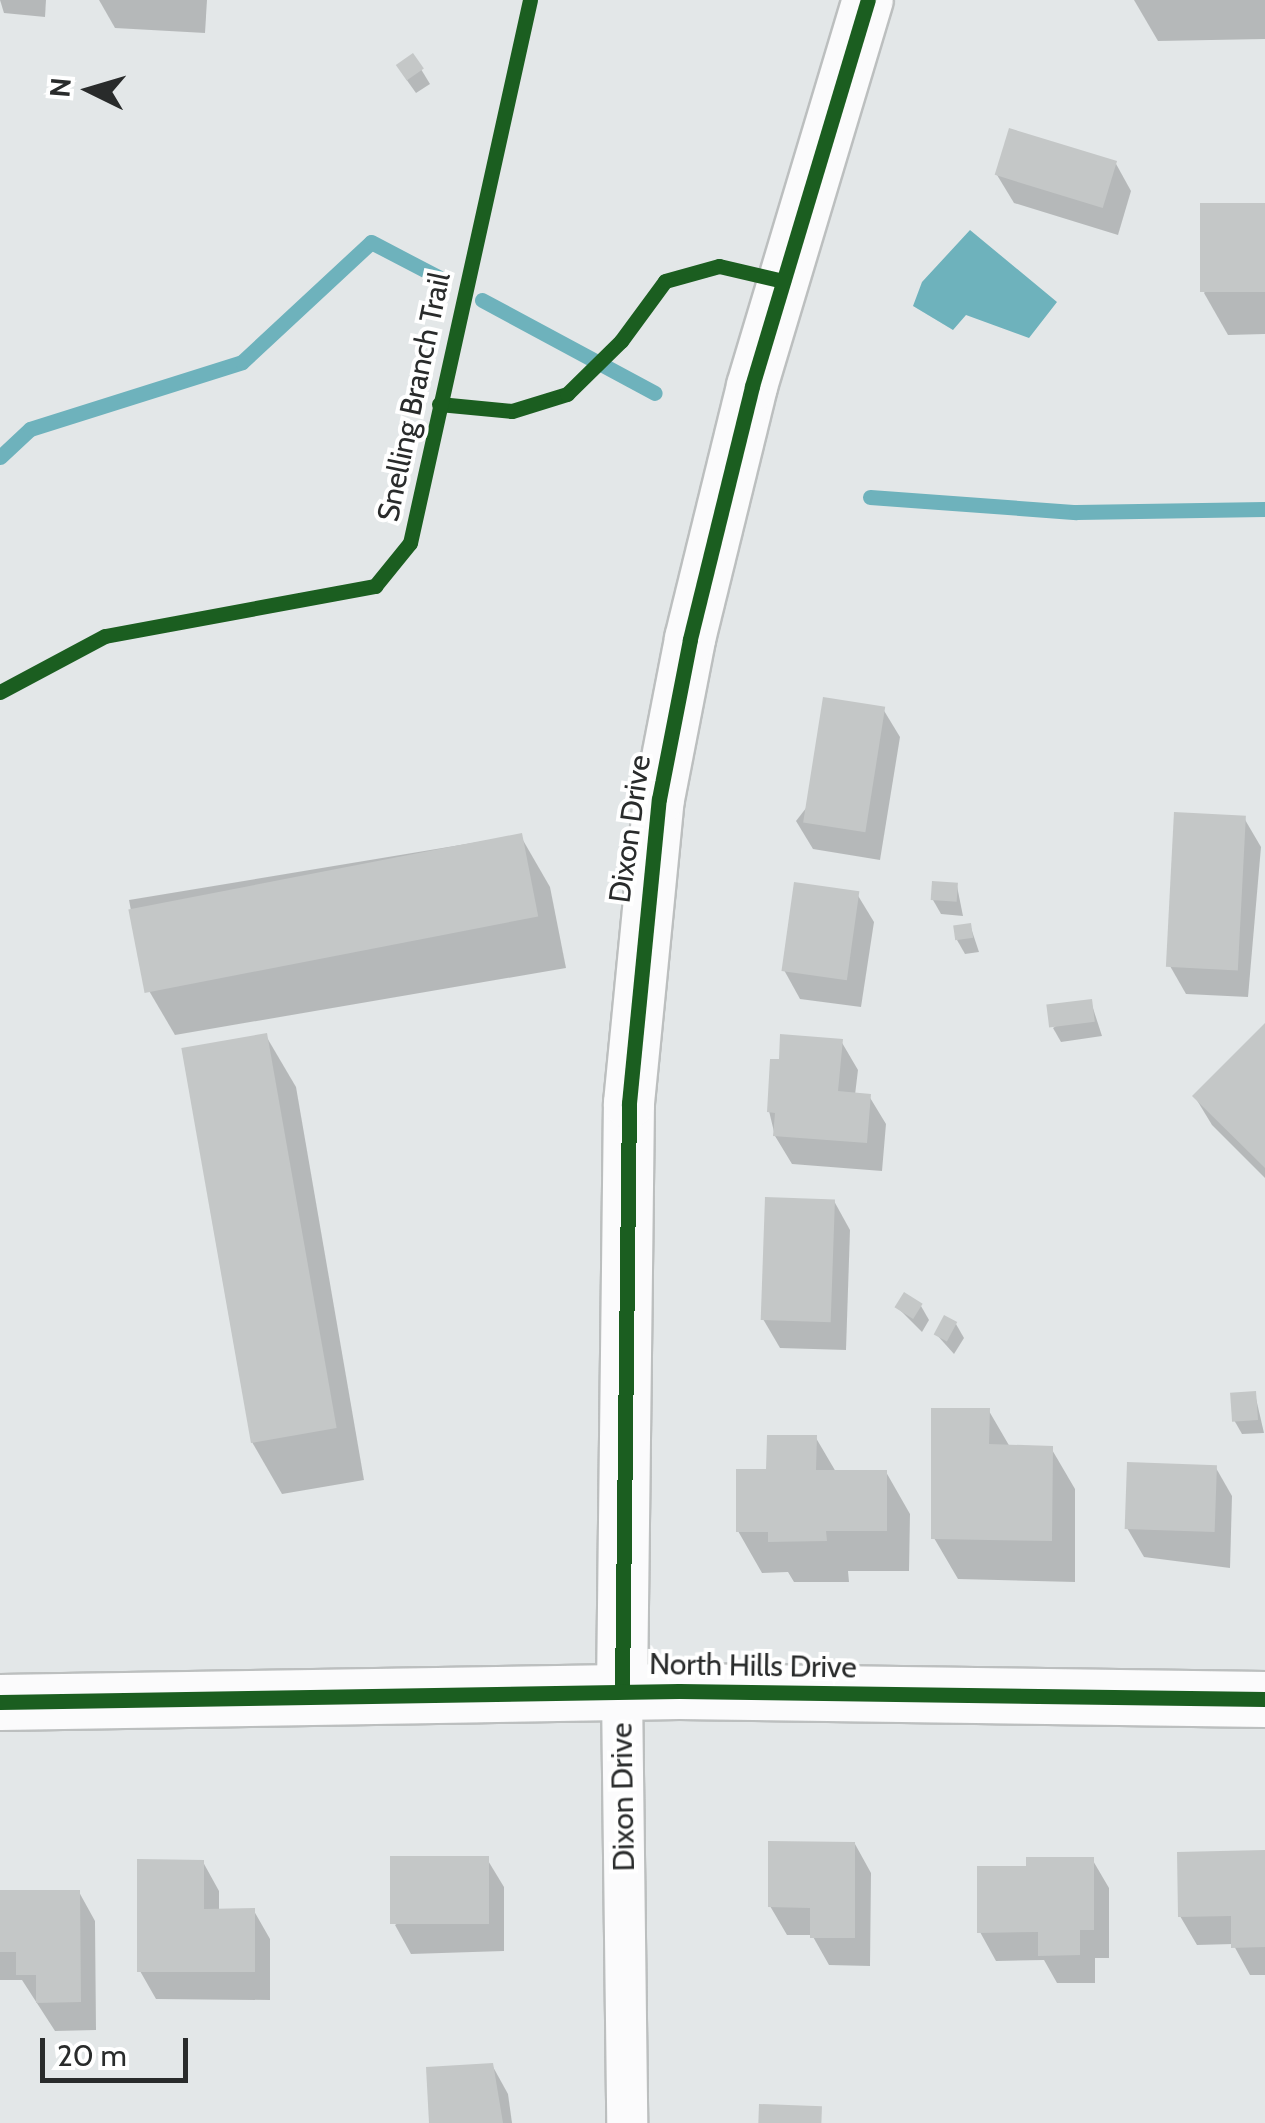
<!DOCTYPE html>
<html>
<head>
<meta charset="utf-8">
<style>
  body { margin:0 }
  #map { position:relative; width:1265px; height:2123px; overflow:hidden; background:#e3e7e8; font-family:Cabin,sans-serif }
  div>[style] { position:absolute }
  [style*='--x'] { left:calc(var(--x)*1px); top:calc(var(--y)*1px); width:calc(var(--w)*1px); rotate:calc(var(--a)*1deg) }
  .water>* { inset:0; background:#6eb2bc }
  .shadow>* { inset:0; background:#0003 }
  .stream>* { height:15px; margin:-7.5px; padding:0 7.5px; transform-origin:7.5px; border-radius:7.5px; background:#6eb2bc }
  .building>* { inset:0; background:#c4c7c7; transform-origin:0 0 }
  .roads { filter:drop-shadow(2px 0 #bcbfbf) drop-shadow(-2px 0 #bcbfbf) drop-shadow(0 2px #bcbfbf) drop-shadow(0 -2px #bcbfbf) }
  .minor>* { height:40px; margin:-20px; padding:0 20px; transform-origin:20px; border-radius:20px; background:#fbfbfc }
  .tertiary>* { height:50px; margin:-25px; padding:0 25px; transform-origin:25px; border-radius:25px; background:#fbfbfc }
  .secondary>* { height:55px; margin:-27.5px; padding:0 27.5px; transform-origin:27.5px; border-radius:27.5px; background:#fbfbfc }
  .cycleway>* { height:15px; margin:-7.5px; padding:0 7.5px; transform-origin:7.5px; border-radius:7.5px; background:#1b5e20 }
  span { translate:-50% -50%; white-space:nowrap; text-align:center; line-height:1.15; -webkit-text-stroke:8px #fff; paint-order:stroke }
  .street-label { font-size:30px; color:#292b2b }
  .north { position:absolute; left:40px; top:40px; width:100px; height:100px; -webkit-text-stroke:8px #fff; paint-order:stroke; rotate:275deg; font-size:28px; font-weight:700; line-height:40px; text-align:center; color:#292b2b }
  .north::after { content:''; display:block; margin:auto; width:35px; height:45px; background:#292b2b; clip-path:polygon(50% 0,100% 100%,50% 72%,0 100%) }
  .scale { position:absolute; left:40px; top:2038px; width:148px; height:45px; box-sizing:border-box; border:5px solid #292b2b; border-top:0; padding-left:12px; font-size:30px; line-height:35px; white-space:nowrap; color:#292b2b; -webkit-text-stroke:8px #fff; paint-order:stroke }
</style>
</head>
<body>
<div id="map">
  <div class="water">
    <i style="clip-path:polygon(970px 230px,1057px 302px,1029px 338px,966px 315px,953px 330px,913px 306px,922px 282px)"></i>
  </div>
  <div class="shadow">
    <i style="clip-path:polygon(0 0,46px 0,45px 17px,4px 13px)"></i>
    <i style="clip-path:polygon(99px 0,207px 0,205px 33px,115px 28px)"></i>
    <i style="clip-path:polygon(1134px 0,1265px 0,1265px 39px,1158px 41px)"></i>
    <i style="clip-path:polygon(413px 56px,430px 84px,416px 93px,406px 79px)"></i>
    <i style="clip-path:polygon(1115px 162px,1131px 191px,1118px 235px,1014px 203px,997px 175px)"></i>
    <i style="clip-path:polygon(1265px 205px,1265px 334px,1228px 335px,1204px 293px)"></i>
    <i style="clip-path:polygon(883px 709px,900px 737px,880px 860px,813px 849px,796px 821px)"></i>
    <i style="clip-path:polygon(1244px 818px,1261px 847px,1248px 997px,1186px 994px,1170px 966px)"></i>
    <i style="clip-path:polygon(520px 835px,550px 887px,566px 968px,175px 1035px,145px 984px,129px 900px)"></i>
    <i style="clip-path:polygon(957px 886px,963px 916px,941px 914px,933px 900px)"></i>
    <i style="clip-path:polygon(857px 894px,874px 922px,861px 1007px,800px 999px,784px 970px)"></i>
    <i style="clip-path:polygon(970px 925px,979px 952px,965px 954px,957px 940px)"></i>
    <i style="clip-path:polygon(1091px 1002px,1102px 1036px,1061px 1042px,1053px 1028px)"></i>
    <i style="clip-path:polygon(1265px 1027px,1265px 1178px,1212px 1125px,1195px 1097px)"></i>
    <i style="clip-path:polygon(266px 1036px,296px 1087px,364px 1480px,282px 1494px,252px 1442px)"></i>
    <i style="clip-path:polygon(841px 1041px,858px 1070px,855px 1095px,869px 1096px,886px 1124px,882px 1171px,792px 1164px,775px 1136px,769px 1111px,781px 1062px)"></i>
    <i style="clip-path:polygon(834px 1201px,850px 1230px,846px 1350px,780px 1348px,763px 1319px)"></i>
    <i style="clip-path:polygon(921px 1306px,929px 1320px,922px 1332px,898px 1308px)"></i>
    <i style="clip-path:polygon(956px 1324px,964px 1338px,954px 1354px,936px 1334px)"></i>
    <i style="clip-path:polygon(1255px 1394px,1264px 1433px,1242px 1434px,1234px 1420px)"></i>
    <i style="clip-path:polygon(989px 1411px,1010px 1447px,1051px 1448px,1075px 1489px,1075px 1582px,958px 1579px,934px 1538px)"></i>
    <i style="clip-path:polygon(816px 1438px,836px 1472px,886px 1472px,910px 1514px,909px 1571px,848px 1571px,849px 1582px,794px 1582px,788px 1572px,762px 1573px,738px 1531px)"></i>
    <i style="clip-path:polygon(1216px 1468px,1232px 1496px,1230px 1568px,1144px 1557px,1127px 1528px)"></i>
    <i style="clip-path:polygon(855px 1844px,871px 1873px,870px 1966px,829px 1965px,812px 1935px,787px 1935px,770px 1906px)"></i>
    <i style="clip-path:polygon(1265px 1853px,1265px 1975px,1250px 1975px,1233px 1944px,1197px 1945px,1180px 1916px)"></i>
    <i style="clip-path:polygon(487px 1859px,504px 1887px,504px 1951px,411px 1954px,395px 1925px)"></i>
    <i style="clip-path:polygon(1092px 1859px,1109px 1888px,1109px 1958px,1095px 1958px,1095px 1983px,1057px 1983px,1044px 1960px,996px 1961px,980px 1932px,1029px 1868px)"></i>
    <i style="clip-path:polygon(203px 1862px,219px 1891px,219px 1911px,254px 1911px,270px 1939px,270px 2000px,156px 1999px,140px 1971px)"></i>
    <i style="clip-path:polygon(0 1892px,79px 1892px,95px 1921px,96px 2030px,55px 2031px,22px 1980px,0 1980px)"></i>
    <i style="clip-path:polygon(492px 2065px,508px 2094px,512px 2123px,432px 2123px)"></i>
  </div>
  <div class="stream">
    <i style="--x:482;--y:300;--w:196;--a:28.3"></i>
    <i style="--x:0;--y:457;--w:41;--a:-43"></i>
    <i style="--x:30;--y:429;--w:222;--a:-17.5"></i>
    <i style="--x:242;--y:362;--w:176;--a:-42.9"></i>
    <i style="--x:371;--y:242;--w:76;--a:27.6"></i>
    <i style="--x:870;--y:497;--w:207;--a:4.2"></i>
    <i style="--x:1076;--y:512;--w:189;--a:-0.9"></i>
  </div>
  <div class="building">
    <i style="left:413px;top:53px;width:19px;height:21px;rotate:55deg"></i>
    <i style="left:1009px;top:128px;width:113px;height:49px;rotate:17deg"></i>
    <i style="left:1265px;top:203px;width:89px;height:65px;rotate:90deg"></i>
    <i style="left:823px;top:697px;width:63px;height:127px;rotate:9deg"></i>
    <i style="left:1174px;top:812px;width:72px;height:155px;rotate:3deg"></i>
    <i style="left:522px;top:833px;width:85px;height:401px;rotate:79deg"></i>
    <i style="left:932px;top:881px;width:26px;height:19px;rotate:4deg"></i>
    <i style="left:794px;top:882px;width:66px;height:90px;rotate:8deg"></i>
    <i style="left:971px;top:923px;width:15px;height:18px;rotate:82deg"></i>
    <i style="left:1092px;top:999px;width:23px;height:46px;rotate:83deg"></i>
    <i style="clip-path:polygon(1265px 1023px,1265px 1168px,1192px 1096px)"></i>
    <i style="left:267px;top:1033px;width:401px;height:87px;rotate:80deg"></i>
    <i style="clip-path:polygon(780px 1034px,843px 1039px,838px 1091px,871px 1094px,867px 1143px,773px 1136px,775px 1113px,767px 1112px,770px 1059px,779px 1059px)"></i>
    <i style="left:765px;top:1197px;width:70px;height:123px;rotate:2deg"></i>
    <i style="left:904px;top:1292px;width:22px;height:18px;rotate:32deg"></i>
    <i style="left:944px;top:1315px;width:15px;height:22px;rotate:28deg"></i>
    <i style="left:1256px;top:1391px;width:29px;height:26px;rotate:86deg"></i>
    <i style="clip-path:polygon(931px 1408px,990px 1408px,989px 1444px,1053px 1446px,1052px 1541px,931px 1539px)"></i>
    <i style="clip-path:polygon(767px 1435px,817px 1435px,816px 1470px,887px 1470px,887px 1531px,826px 1531px,827px 1541px,768px 1542px,768px 1532px,736px 1532px,736px 1469px,766px 1469px)"></i>
    <i style="left:1127px;top:1462px;width:90px;height:67px;rotate:2deg"></i>
    <i style="clip-path:polygon(768px 1841px,855px 1842px,855px 1938px,810px 1938px,810px 1908px,768px 1907px)"></i>
    <i style="clip-path:polygon(1265px 1850px,1265px 1947px,1231px 1948px,1231px 1916px,1178px 1917px,1177px 1852px)"></i>
    <i style="left:489px;top:1856px;width:68px;height:99px;rotate:90deg"></i>
    <i style="clip-path:polygon(1026px 1857px,1094px 1857px,1094px 1930px,1080px 1930px,1080px 1955px,1038px 1956px,1038px 1932px,977px 1933px,977px 1866px,1026px 1866px)"></i>
    <i style="clip-path:polygon(137px 1859px,204px 1860px,204px 1909px,255px 1908px,255px 1972px,137px 1972px)"></i>
    <i style="clip-path:polygon(0 1890px,80px 1890px,81px 2002px,36px 2003px,36px 1975px,16px 1975px,16px 1952px,0 1952px)"></i>
    <i style="clip-path:polygon(493px 2063px,503px 2123px,429px 2123px,426px 2067px)"></i>
    <i style="left:759px;top:2104px;width:63px;height:19px;rotate:2deg"></i>
  </div>
  <div class="roads">
    <div class="minor">
      <i style="--x:622;--y:1691;--w:432;--a:89.3"></i>
    </div>
    <div class="tertiary">
      <i style="--x:622;--y:1691;--w:588;--a:-89.32"></i>
      <i style="--x:629;--y:1103;--w:305;--a:-84.4"></i>
      <i style="--x:659;--y:799;--w:163;--a:-79"></i>
      <i style="--x:690;--y:639;--w:260;--a:-76.2"></i>
      <i style="--x:752;--y:386;--w:403;--a:-73.3"></i>
    </div>
    <div class="secondary">
      <i style="--x:0;--y:1702;--w:679;--a:-0.93"></i>
      <i style="--x:679;--y:1691;--w:586;--a:0.78"></i>
    </div>
  </div>
  <div class="cycleway">
    <i style="--x:439;--y:404;--w:73;--a:5.5"></i>
    <i style="--x:512;--y:411;--w:58;--a:-17.2"></i>
    <i style="--x:567;--y:394;--w:76;--a:-44.5"></i>
    <i style="--x:621;--y:341;--w:74;--a:-53.7"></i>
    <i style="--x:665;--y:281;--w:56;--a:-15.5"></i>
    <i style="--x:719;--y:266;--w:66;--a:13.2"></i>
    <i style="--x:0;--y:692;--w:119;--a:-28.1"></i>
    <i style="--x:105;--y:636;--w:275;--a:-10.5"></i>
    <i style="--x:375;--y:586;--w:55;--a:-50.9"></i>
    <i style="--x:410;--y:543;--w:556;--a:-77.54"></i>
    <i style="--x:622;--y:1691;--w:588;--a:-89.32"></i>
    <i style="--x:629;--y:1103;--w:305;--a:-84.4"></i>
    <i style="--x:659;--y:799;--w:163;--a:-79"></i>
    <i style="--x:690;--y:639;--w:260;--a:-76.2"></i>
    <i style="--x:752;--y:386;--w:403;--a:-73.3"></i>
    <i style="--x:0;--y:1702;--w:679;--a:-0.93"></i>
    <i style="--x:679;--y:1691;--w:586;--a:0.78"></i>
  </div>
  <div class="street-label">
    <span style="left:414px;top:397px;rotate:-78deg">Snelling Branch Trail</span>
    <span style="left:630px;top:829px;rotate:-82deg">Dixon Drive</span>
    <span style="left:753px;top:1666px;rotate:1deg">North Hills Drive</span>
    <span style="left:623px;top:1797px;rotate:-91deg">Dixon Drive</span>
  </div>
  <div class="north">N</div>
  <div class="scale">20 m</div>
</div>
</body>
</html>
